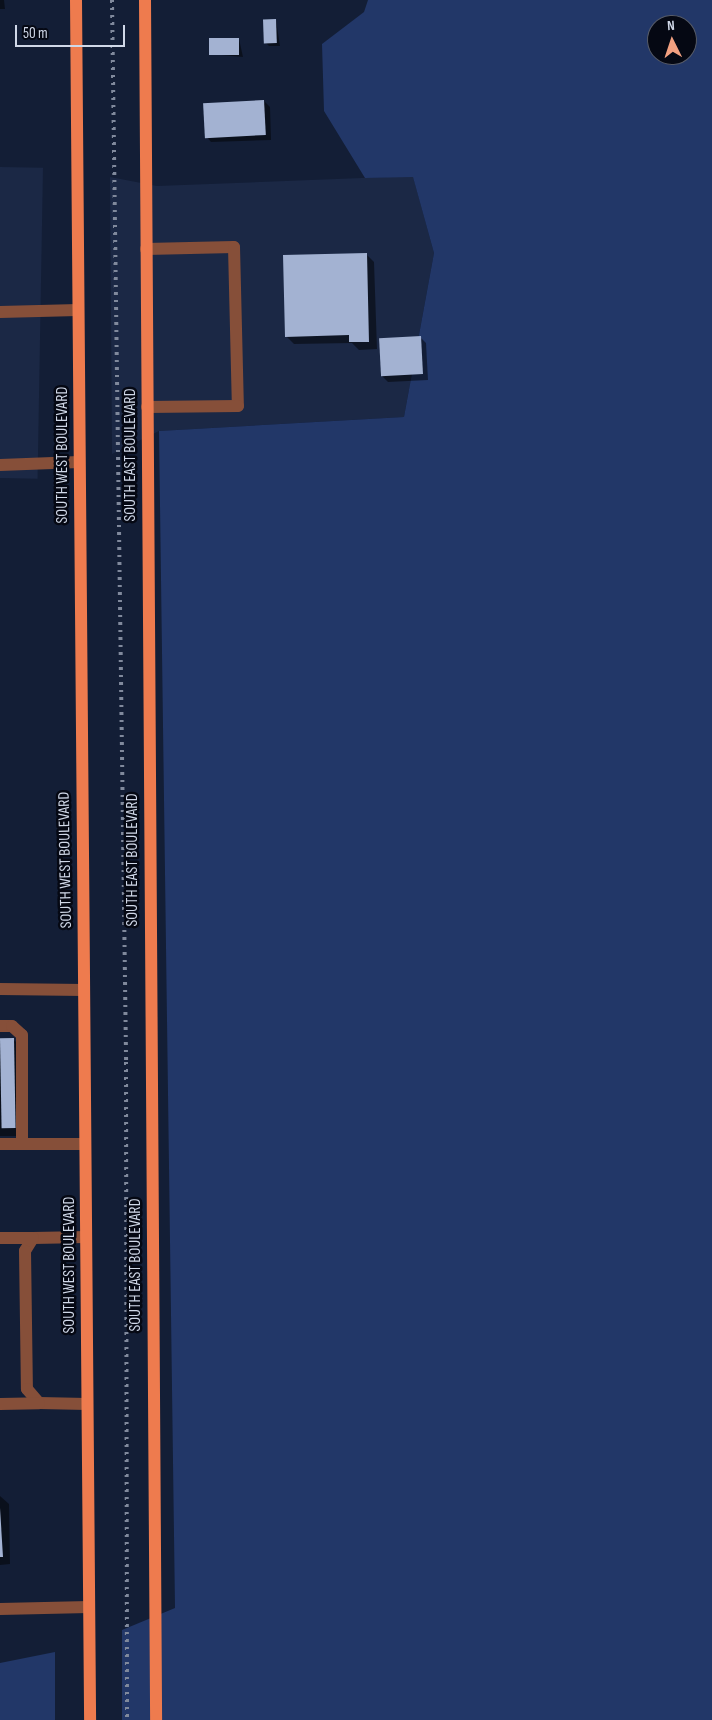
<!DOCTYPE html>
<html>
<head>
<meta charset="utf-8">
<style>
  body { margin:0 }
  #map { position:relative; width:712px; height:1720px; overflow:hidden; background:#131e36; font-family:"Sofia Sans Condensed",sans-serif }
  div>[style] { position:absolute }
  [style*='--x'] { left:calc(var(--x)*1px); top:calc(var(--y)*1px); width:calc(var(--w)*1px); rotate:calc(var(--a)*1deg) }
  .built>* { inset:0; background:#1b2845; transform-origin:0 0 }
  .green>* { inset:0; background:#223768 }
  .shadow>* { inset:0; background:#0007 }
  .building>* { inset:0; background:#a3b2d2; transform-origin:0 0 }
  .minor>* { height:12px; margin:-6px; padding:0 6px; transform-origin:6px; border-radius:6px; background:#864f39 }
  .major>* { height:12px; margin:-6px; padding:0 6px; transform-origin:6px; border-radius:6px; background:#ee7b4e }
  .rail>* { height:4px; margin-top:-2px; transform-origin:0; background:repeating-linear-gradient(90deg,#80899c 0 2.5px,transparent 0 7.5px) }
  span { translate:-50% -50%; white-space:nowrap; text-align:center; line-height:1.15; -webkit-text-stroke:5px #050813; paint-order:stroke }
  .street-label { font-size:16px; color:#d0d8e8 }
  .north { position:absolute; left:647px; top:15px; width:50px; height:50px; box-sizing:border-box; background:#050813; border:1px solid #565b68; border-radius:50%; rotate:356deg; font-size:14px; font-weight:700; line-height:20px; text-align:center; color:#d0d8e8 }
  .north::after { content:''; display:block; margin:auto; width:18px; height:22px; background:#f2a080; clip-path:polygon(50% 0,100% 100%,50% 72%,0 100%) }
  .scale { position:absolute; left:15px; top:25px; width:110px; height:22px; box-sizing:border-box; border:2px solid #d0d8e8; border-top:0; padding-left:6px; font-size:15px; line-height:18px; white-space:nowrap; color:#d0d8e8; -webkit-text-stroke:4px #050813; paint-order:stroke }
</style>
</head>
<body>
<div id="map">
  <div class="built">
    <i style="left:0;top:167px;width:43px;height:311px;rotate:1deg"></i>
    <i style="clip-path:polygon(413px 176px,434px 253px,404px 417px,159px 431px,112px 454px,110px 177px,157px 186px)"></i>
  </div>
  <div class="green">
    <i style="clip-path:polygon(evenodd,368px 0,712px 0,712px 1720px,122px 1720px,122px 1630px,175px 1608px,159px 431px,404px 417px,434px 253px,413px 177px,365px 178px,324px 111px,322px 44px,364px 12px,368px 0,657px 25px,687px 25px,687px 55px,657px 55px,657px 25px)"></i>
    <i style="clip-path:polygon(55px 1652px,55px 1720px,0 1720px,0 1663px)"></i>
  </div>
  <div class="shadow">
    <i style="clip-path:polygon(0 0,4px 0,5px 9px,0 9px)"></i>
    <i style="clip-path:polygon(276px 20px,280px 46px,269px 46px,265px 42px)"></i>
    <i style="clip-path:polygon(239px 39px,243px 57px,211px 54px)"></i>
    <i style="clip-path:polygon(264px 101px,270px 107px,271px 140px,211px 142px,206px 136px)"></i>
    <i style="clip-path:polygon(366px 254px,374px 262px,377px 349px,359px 350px,352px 343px,294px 344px,286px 336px)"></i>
    <i style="clip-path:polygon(420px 337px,426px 343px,428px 380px,388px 382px,382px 376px)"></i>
    <i style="clip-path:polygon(13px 1039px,21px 1047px,23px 1136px,0 1136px,0 1040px)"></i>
    <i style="clip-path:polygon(0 1496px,9px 1504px,10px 1564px,0 1565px)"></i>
  </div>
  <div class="building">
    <i style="left:276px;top:19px;width:24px;height:13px;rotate:88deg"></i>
    <i style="left:209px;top:38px;width:30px;height:17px"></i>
    <i style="left:264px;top:100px;width:35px;height:61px;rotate:87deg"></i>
    <i style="clip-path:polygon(367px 253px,369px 342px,349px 342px,349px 335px,285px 337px,283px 255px)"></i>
    <i style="left:421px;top:336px;width:38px;height:42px;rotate:87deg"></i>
    <i style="left:14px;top:1038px;width:90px;height:14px;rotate:89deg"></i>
    <i style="clip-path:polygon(0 1508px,3px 1557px,0 1557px)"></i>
  </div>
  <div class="minor">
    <i style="--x:146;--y:249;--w:88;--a:-1.3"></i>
    <i style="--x:234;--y:247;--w:159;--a:88.6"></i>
    <i style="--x:238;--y:406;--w:91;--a:179.4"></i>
    <i style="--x:0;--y:312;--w:78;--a:-1.5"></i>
    <i style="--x:0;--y:465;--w:79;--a:-2.2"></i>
    <i style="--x:0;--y:989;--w:84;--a:0.7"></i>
    <i style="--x:0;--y:1026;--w:12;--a:0"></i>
    <i style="--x:12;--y:1026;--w:13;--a:42"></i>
    <i style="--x:22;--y:1035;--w:109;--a:90"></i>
    <i style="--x:0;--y:1144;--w:85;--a:0"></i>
    <i style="--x:86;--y:1237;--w:53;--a:178.9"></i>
    <i style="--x:33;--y:1238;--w:15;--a:122"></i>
    <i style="--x:25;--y:1251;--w:138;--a:89.2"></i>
    <i style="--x:27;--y:1389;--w:18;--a:49"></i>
    <i style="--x:39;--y:1403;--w:48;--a:1.2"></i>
    <i style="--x:0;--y:1238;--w:33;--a:0"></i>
    <i style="--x:0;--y:1404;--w:39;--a:-1"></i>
    <i style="--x:0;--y:1609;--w:89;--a:-1.3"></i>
  </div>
  <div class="major">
    <i style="--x:76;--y:0;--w:1720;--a:89.53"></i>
    <i style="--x:145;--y:0;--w:1720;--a:89.63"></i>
  </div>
  <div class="rail">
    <i style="--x:112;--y:0;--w:1062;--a:89.24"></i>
    <i style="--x:126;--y:1062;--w:658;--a:89.91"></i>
  </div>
  <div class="street-label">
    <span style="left:63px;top:455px;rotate:-90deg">SOUTH WEST BOULEVARD</span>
    <span style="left:131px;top:455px;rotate:-90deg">SOUTH EAST BOULEVARD</span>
    <span style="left:66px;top:860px;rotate:-91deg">SOUTH WEST BOULEVARD</span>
    <span style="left:133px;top:860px;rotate:-90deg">SOUTH EAST BOULEVARD</span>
    <span style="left:70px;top:1265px;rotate:-90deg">SOUTH WEST BOULEVARD</span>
    <span style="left:136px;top:1265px;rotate:-90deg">SOUTH EAST BOULEVARD</span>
  </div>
  <div class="north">N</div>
  <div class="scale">50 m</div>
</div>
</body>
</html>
